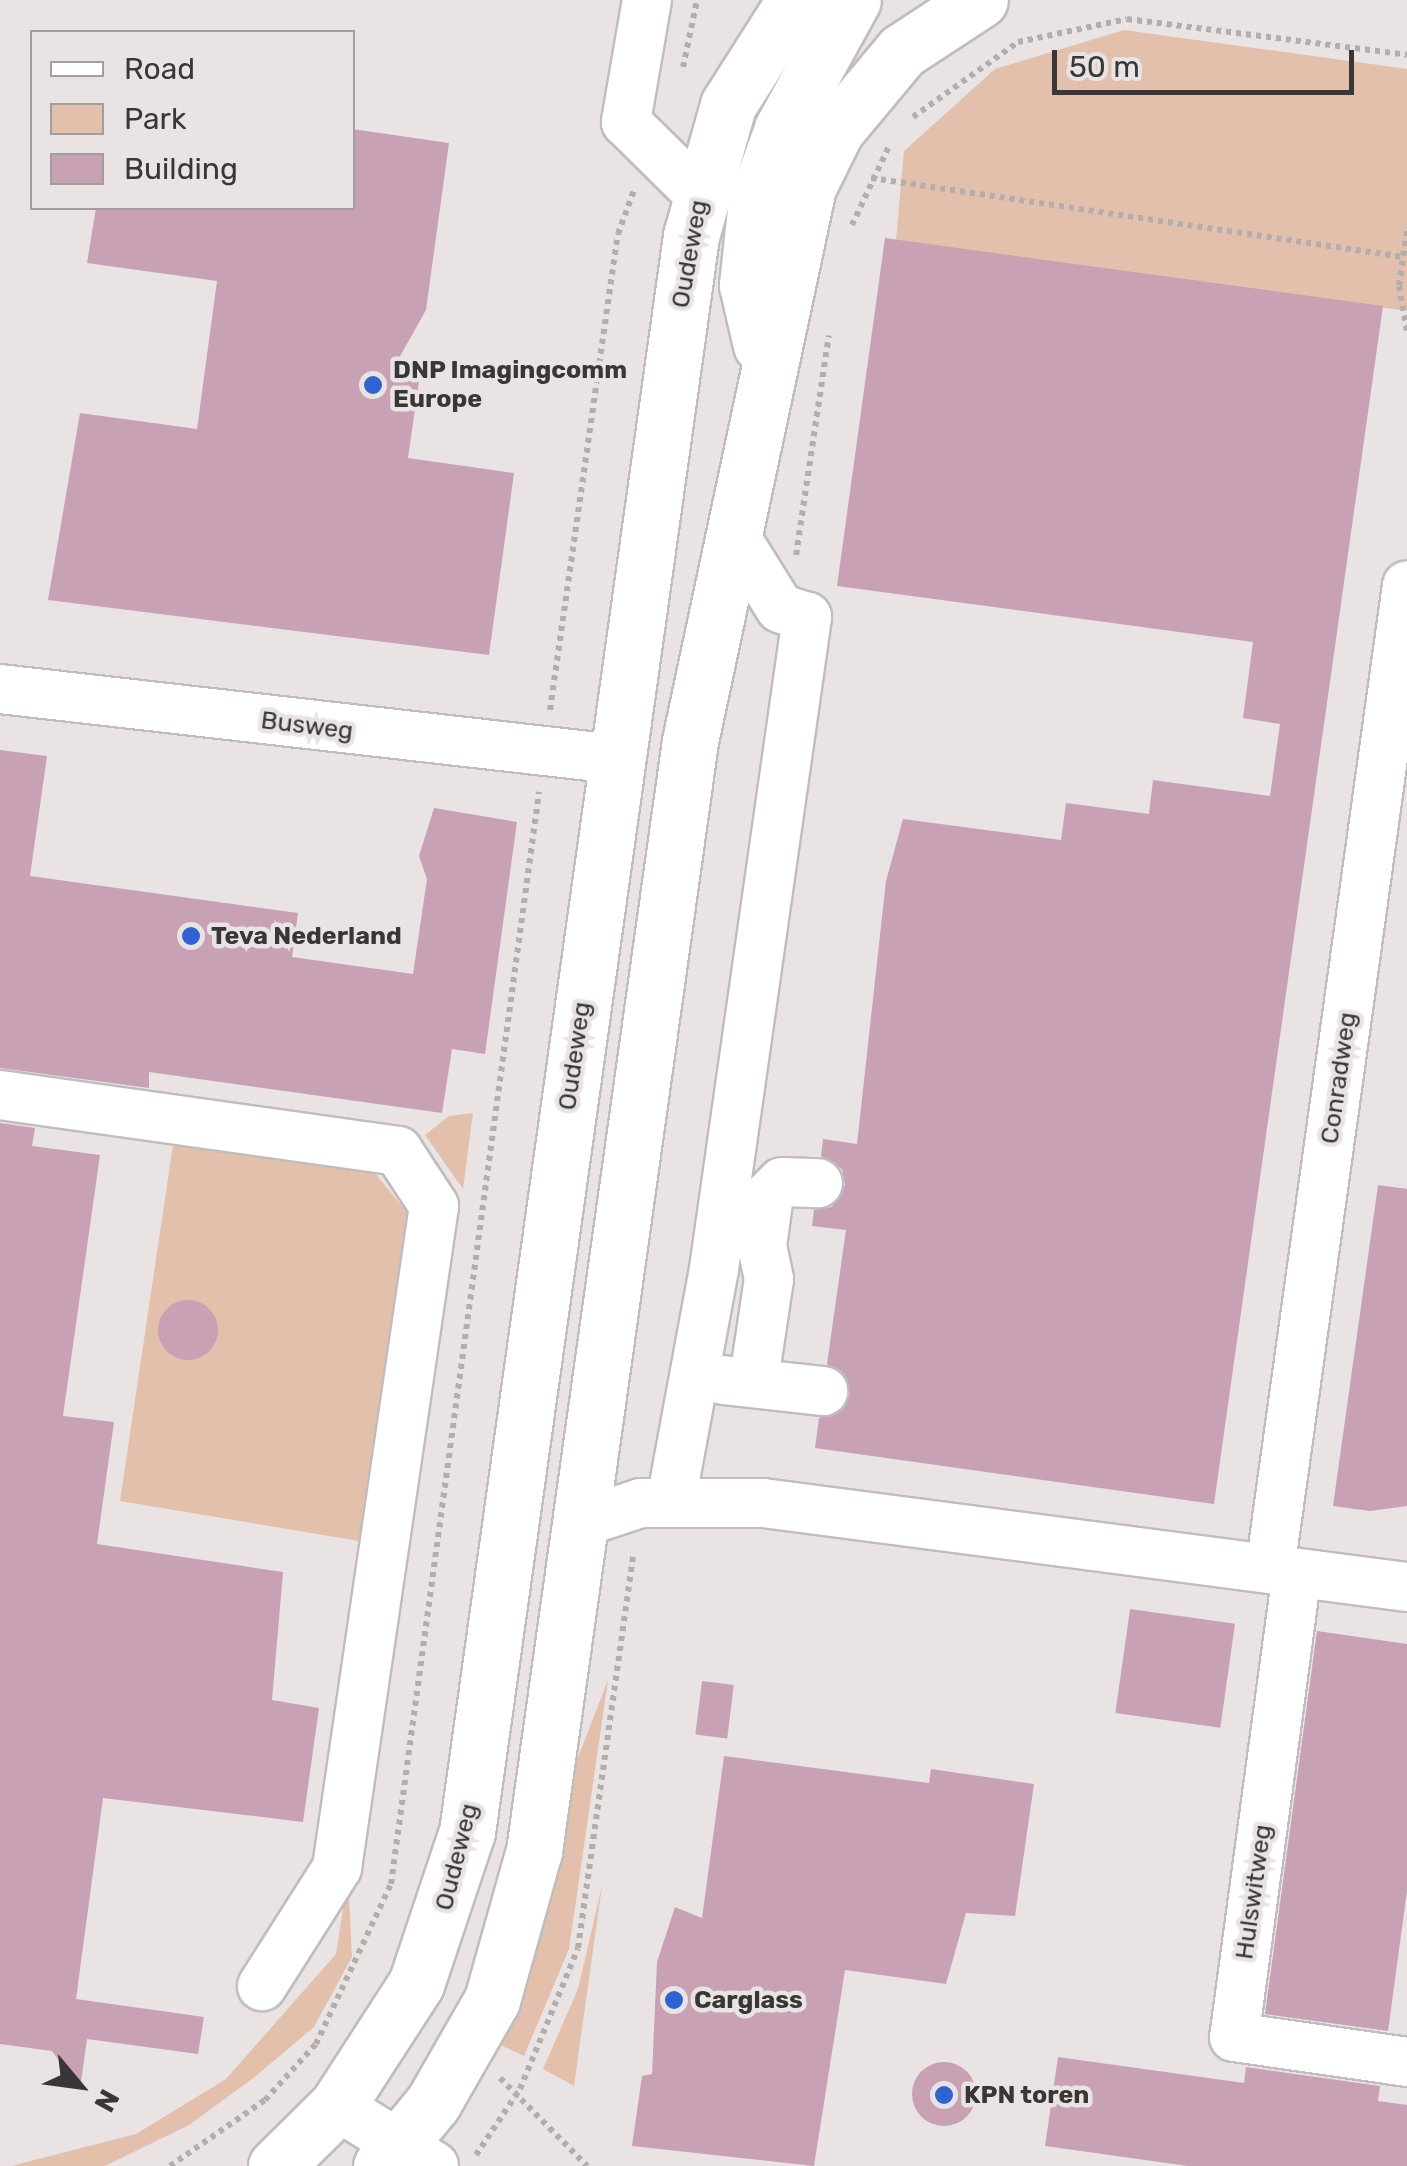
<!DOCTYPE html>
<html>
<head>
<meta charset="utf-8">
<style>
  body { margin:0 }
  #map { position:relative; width:1407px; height:2166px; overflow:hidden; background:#e9e3e4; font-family:Rubik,sans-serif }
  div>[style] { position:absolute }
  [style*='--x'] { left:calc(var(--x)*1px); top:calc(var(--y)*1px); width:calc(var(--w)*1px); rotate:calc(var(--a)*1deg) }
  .green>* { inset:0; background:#e3c0ab }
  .building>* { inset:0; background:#c9a1b4; transform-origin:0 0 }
  .round { border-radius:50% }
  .path>* { height:6px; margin-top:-3px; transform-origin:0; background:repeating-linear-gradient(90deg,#b2aeae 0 5px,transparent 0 10px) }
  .roads { filter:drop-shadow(2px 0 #c1bcbd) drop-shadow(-2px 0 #c1bcbd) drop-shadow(0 2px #c1bcbd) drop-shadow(0 -2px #c1bcbd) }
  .minor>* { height:48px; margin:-24px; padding:0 24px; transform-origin:24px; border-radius:24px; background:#fff }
  .major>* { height:55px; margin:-27.5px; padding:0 27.5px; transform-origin:27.5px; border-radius:27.5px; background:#fff }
  .dots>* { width:28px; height:28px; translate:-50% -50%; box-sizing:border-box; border:5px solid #e9e3e4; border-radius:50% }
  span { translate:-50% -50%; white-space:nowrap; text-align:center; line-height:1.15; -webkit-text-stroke:9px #e9e3e4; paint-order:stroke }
  .street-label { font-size:25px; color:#383636 }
  .poi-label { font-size:25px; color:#383636; font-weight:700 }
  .left { translate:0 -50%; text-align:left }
  .legend { position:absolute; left:30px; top:30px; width:325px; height:180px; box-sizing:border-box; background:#e9e3e4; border:2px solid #a29e9e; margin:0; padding:12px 18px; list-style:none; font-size:30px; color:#383636 }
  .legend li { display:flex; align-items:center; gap:20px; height:50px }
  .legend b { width:50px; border:2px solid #a29e9e }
  .north { position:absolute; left:30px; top:2036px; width:100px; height:100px; -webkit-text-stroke:8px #e9e3e4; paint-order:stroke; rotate:119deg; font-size:28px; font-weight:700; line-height:40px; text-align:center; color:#383636 }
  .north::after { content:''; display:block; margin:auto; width:35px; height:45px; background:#383636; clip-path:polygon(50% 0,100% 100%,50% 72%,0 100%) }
  .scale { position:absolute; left:1052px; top:50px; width:302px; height:45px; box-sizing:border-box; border:5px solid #383636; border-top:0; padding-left:12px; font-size:30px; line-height:35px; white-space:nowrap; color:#383636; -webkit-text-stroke:8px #e9e3e4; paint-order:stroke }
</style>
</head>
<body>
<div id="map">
  <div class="green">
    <i style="clip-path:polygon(1124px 30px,1407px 69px,1407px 311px,896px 240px,904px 151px,995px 69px)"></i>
    <i style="clip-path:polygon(473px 1113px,463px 1189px,425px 1135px,449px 1116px)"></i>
    <i style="clip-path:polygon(174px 1138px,370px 1167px,410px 1216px,365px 1542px,120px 1501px)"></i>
    <i style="clip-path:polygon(608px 1680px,569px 1949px,524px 2056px,498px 2044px,534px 1960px,577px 1760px)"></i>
    <i style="clip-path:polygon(348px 1877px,352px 1957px,314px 2027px,256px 2076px,189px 2125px,105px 2166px,11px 2166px,136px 2134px,226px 2079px,336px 1954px)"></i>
    <i style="clip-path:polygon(602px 1886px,574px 2086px,543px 2069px,578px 1989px)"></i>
  </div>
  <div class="building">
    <i style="clip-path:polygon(352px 129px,449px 143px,426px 310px,399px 358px,422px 360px,408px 458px,514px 473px,489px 655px,48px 600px,80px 413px,197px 429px,217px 281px,87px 263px,96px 208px,352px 208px)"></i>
    <i style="clip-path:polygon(885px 238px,1383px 306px,1214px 1504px,815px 1448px,819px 1418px,844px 1408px,850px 1393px,827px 1364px,846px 1230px,812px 1226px,814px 1210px,832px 1207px,845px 1185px,842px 1169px,821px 1156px,823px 1139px,857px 1144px,886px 881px,903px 819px,1061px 840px,1066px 803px,1149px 814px,1153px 780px,1270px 796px,1280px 724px,1243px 718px,1253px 642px,837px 586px)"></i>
    <i style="clip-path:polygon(0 750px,47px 756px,30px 876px,298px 913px,292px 957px,413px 974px,427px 879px,419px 856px,434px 808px,517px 822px,485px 1054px,452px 1049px,442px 1113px,149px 1072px,149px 1088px,0 1068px)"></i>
    <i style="clip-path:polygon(0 1123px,35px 1128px,32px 1146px,100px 1155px,63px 1416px,114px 1422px,97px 1544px,283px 1572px,272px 1700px,319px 1708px,303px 1822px,103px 1798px,76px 1999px,204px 2017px,198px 2054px,87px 2039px,80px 2089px,52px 2051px,0 2044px)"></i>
    <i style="clip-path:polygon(1378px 1185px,1407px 1189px,1407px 1506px,1370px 1511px,1333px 1506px)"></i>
    <i class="round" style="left:158px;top:1300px;width:60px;height:60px"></i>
    <i style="left:1130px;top:1609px;width:106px;height:105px;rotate:8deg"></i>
    <i style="clip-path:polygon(1317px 1631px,1407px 1644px,1407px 1891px,1388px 2031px,1265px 2014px)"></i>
    <i style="left:702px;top:1681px;width:32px;height:54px;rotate:7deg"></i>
    <i style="clip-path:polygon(724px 1756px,929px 1783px,931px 1769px,1034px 1784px,1015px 1916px,966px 1913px,946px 1984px,845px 1970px,814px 2166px,632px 2146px,642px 2076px,652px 2074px,657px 1962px,675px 1907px,702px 1918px)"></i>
    <i style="clip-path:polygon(1058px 2057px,1244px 2083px,1246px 2067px,1380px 2086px,1378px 2101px,1407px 2105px,1407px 2166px,1188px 2166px,1045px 2146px)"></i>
    <i class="round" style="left:912px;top:2062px;width:64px;height:64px"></i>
  </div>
  <div class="path">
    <i style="--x:683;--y:67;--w:68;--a:-78.2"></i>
    <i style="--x:913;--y:117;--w:129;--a:-35.5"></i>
    <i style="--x:1018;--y:42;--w:111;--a:-11.9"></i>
    <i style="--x:1127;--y:19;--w:282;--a:7.3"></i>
    <i style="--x:871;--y:178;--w:538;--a:8.45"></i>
    <i style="--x:852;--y:225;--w:87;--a:-64.9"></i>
    <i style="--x:1407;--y:231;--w:56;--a:98.3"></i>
    <i style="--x:1399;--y:286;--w:46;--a:79.9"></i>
    <i style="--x:796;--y:555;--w:222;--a:-81.5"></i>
    <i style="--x:550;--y:710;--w:481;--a:-81.9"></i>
    <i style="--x:618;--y:234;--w:47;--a:-70"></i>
    <i style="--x:500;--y:2078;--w:124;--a:45.3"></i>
    <i style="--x:476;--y:2155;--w:79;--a:-56.3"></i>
    <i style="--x:520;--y:2089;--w:152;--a:-67.6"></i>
    <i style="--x:578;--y:1948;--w:400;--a:-82"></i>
    <i style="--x:170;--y:2166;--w:116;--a:-34.8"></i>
    <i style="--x:265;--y:2100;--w:76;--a:-47.7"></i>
    <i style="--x:316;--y:2044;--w:177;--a:-64.9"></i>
    <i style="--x:391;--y:1884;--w:1102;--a:-82.28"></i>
  </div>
  <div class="roads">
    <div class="minor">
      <i style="--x:647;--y:0;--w:124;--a:99.8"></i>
      <i style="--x:626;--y:122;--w:103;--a:44.6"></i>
      <i style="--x:0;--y:689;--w:619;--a:6.49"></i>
      <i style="--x:0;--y:1095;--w:402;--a:8"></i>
      <i style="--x:398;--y:1151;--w:66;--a:56.8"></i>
      <i style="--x:434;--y:1206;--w:669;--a:98.34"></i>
      <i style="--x:337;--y:1868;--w:140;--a:122.4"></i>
      <i style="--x:754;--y:1379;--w:101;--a:-81.5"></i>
      <i style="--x:769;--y:1279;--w:34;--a:-102"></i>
      <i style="--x:762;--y:1246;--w:51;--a:-82.2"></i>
      <i style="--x:769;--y:1195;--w:18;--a:-45"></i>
      <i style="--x:782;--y:1182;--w:36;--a:2"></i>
      <i style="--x:723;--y:1380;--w:101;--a:6.3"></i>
      <i style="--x:671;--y:1501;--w:236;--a:-79.5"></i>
      <i style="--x:714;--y:1269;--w:659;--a:-81.88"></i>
      <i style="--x:807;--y:617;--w:28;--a:-162"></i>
      <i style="--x:780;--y:608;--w:89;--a:-122.1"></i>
      <i style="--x:580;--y:1523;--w:64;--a:-18.2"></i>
      <i style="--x:641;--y:1503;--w:122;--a:0"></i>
      <i style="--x:763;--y:1503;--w:649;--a:7.43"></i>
      <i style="--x:1270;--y:1569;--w:993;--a:-82.07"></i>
      <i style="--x:1297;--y:1573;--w:468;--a:97.7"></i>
      <i style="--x:1234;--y:2037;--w:175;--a:8.2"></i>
      <i style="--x:337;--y:2106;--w:114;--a:31.7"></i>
    </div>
    <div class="major">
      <i style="--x:761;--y:345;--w:62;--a:-103.1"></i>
      <i style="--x:747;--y:285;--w:84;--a:-83.9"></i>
      <i style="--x:756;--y:201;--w:77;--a:-70.1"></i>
      <i style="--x:782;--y:129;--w:147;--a:-61.2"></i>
      <i style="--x:276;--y:2166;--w:86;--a:-44.5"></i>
      <i style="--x:337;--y:2106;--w:145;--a:-57.1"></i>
      <i style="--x:416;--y:1984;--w:160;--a:-71.5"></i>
      <i style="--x:467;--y:1832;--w:1612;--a:-82.01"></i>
      <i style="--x:691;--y:236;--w:136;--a:-74.2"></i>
      <i style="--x:728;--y:105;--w:125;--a:-57.5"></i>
      <i style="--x:381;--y:2166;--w:82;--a:-50.5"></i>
      <i style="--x:433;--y:2103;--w:119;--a:-60.2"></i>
      <i style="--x:492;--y:2000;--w:155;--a:-74.3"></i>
      <i style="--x:534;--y:1851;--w:1121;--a:-82"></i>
      <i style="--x:690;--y:741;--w:566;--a:-77.98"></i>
      <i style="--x:808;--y:187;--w:64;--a:-63.8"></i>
      <i style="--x:836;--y:130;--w:103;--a:-50.1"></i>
      <i style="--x:902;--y:51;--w:93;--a:-33.2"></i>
    </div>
  </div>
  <div class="dots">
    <i style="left:373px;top:385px;background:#3062d1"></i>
    <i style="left:191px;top:936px;background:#3062d1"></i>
    <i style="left:674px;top:2000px;background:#3062d1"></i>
    <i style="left:944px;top:2095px;background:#3062d1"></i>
  </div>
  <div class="street-label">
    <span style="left:690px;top:254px;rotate:-80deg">Oudeweg</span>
    <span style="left:307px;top:726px;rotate:7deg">Busweg</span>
    <span style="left:575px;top:1056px;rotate:-82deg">Oudeweg</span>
    <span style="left:1339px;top:1078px;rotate:-82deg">Conradweg</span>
    <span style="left:457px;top:1857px;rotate:-76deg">Oudeweg</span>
    <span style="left:1254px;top:1892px;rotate:-82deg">Hulswitweg</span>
  </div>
  <div class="poi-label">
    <span class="left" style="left:393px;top:385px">DNP Imagingcomm<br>Europe</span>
    <span class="left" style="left:211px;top:936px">Teva Nederland</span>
    <span class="left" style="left:694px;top:2000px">Carglass</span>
    <span class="left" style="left:964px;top:2095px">KPN toren</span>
  </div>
  <ul class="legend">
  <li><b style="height:12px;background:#fff"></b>Road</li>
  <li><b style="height:28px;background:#e3c0ab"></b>Park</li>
  <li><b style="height:28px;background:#c9a1b4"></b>Building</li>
  </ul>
  <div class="north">N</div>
  <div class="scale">50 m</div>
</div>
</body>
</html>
